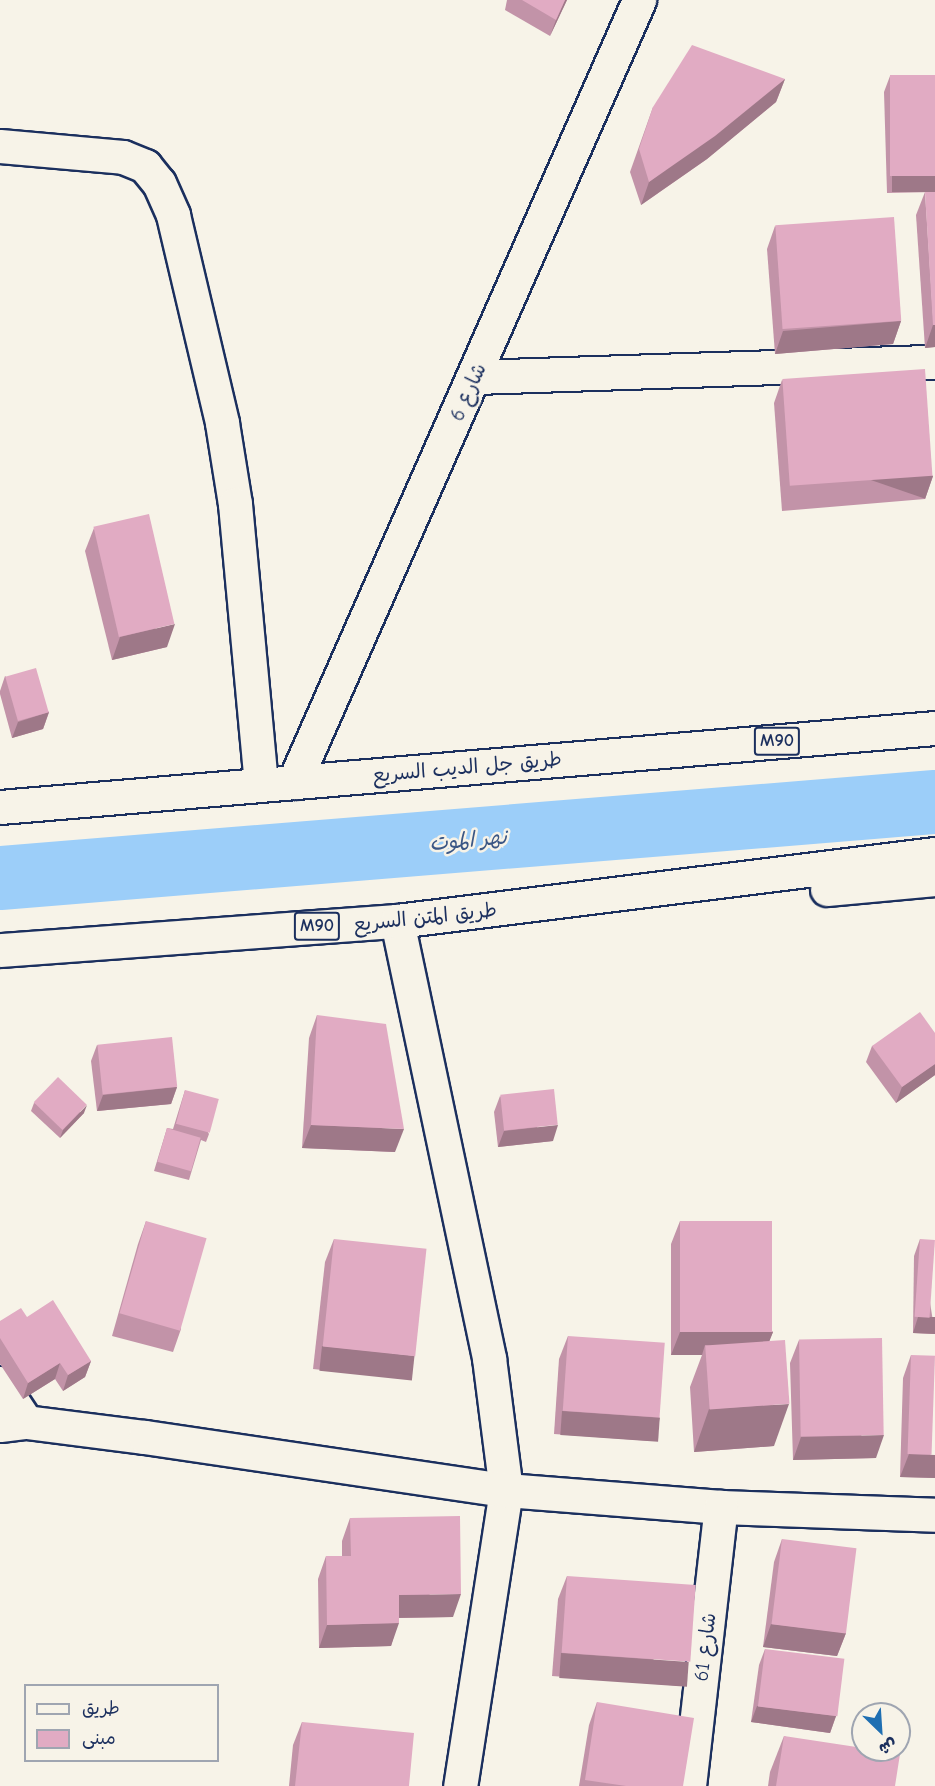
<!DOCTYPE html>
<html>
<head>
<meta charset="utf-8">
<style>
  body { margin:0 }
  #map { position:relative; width:935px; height:1786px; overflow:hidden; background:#f7f3e8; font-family:"Comic Neue","Playpen Sans Arabic",sans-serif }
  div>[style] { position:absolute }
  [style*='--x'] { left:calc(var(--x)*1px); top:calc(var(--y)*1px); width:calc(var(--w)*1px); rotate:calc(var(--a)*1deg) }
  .river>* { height:64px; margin:-32px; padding:0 32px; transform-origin:32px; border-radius:32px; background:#9ccef9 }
  .roads { filter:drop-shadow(2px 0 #1b2f5e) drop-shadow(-2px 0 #1b2f5e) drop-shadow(0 2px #1b2f5e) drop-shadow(0 -2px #1b2f5e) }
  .minor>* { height:33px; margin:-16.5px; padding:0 16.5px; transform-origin:16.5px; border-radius:16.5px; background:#f7f3e8 }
  .highway>* { height:33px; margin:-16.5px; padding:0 16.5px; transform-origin:16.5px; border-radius:16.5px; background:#f7f3e8 }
  .wall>* { inset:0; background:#c293a8 }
  .shaded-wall>* { inset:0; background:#9e7888; transform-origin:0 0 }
  .building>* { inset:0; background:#e1abc3; transform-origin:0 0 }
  span { translate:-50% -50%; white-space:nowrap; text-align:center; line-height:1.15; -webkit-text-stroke:5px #f7f3e8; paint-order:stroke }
  .shield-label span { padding:2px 4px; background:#f7f3e8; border:2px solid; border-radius:4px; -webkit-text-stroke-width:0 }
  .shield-label { font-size:18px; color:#1b2f5e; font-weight:700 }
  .street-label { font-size:20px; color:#1b2f5e }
  .water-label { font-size:21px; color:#3b5785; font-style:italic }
  .legend { position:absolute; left:24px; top:1684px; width:195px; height:78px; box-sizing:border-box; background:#f7f3e8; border:2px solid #9fa5b1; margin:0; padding:8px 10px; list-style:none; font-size:18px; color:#1b2f5e }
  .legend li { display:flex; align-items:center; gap:12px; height:30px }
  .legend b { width:30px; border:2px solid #9fa5b1 }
  .north { position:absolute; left:851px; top:1702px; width:60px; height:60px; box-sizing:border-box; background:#f7f3e8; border:2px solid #9fa5b1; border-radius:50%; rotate:155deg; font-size:16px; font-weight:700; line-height:24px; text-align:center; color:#1b2f5e }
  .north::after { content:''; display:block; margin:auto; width:21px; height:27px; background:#1f6fb2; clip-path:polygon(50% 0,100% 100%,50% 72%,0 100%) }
</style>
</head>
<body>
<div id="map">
  <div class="river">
    <i style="--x:0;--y:878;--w:938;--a:-4.65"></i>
  </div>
  <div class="roads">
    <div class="minor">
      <i style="--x:0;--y:146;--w:123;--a:5.1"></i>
      <i style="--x:123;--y:157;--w:24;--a:22"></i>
      <i style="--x:145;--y:166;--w:22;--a:51"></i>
      <i style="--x:159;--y:183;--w:35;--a:66"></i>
      <i style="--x:173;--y:215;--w:214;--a:76.7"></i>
      <i style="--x:222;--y:423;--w:82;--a:80.9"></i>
      <i style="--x:235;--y:504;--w:281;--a:84.7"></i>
      <i style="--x:475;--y:377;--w:460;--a:-1.9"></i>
      <i style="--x:294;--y:782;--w:855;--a:-66.19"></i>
      <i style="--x:397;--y:921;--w:447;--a:78.1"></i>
      <i style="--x:489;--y:1358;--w:133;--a:82.7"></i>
      <i style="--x:506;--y:1490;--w:300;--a:98.8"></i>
      <i style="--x:0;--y:1383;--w:47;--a:56.3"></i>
      <i style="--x:0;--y:1425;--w:26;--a:-7"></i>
      <i style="--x:26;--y:1422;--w:120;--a:7.2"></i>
      <i style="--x:145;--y:1437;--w:365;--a:8.4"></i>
      <i style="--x:506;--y:1490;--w:216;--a:4.5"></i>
      <i style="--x:721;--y:1507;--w:214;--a:2.1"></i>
      <i style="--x:689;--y:1786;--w:281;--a:-83.5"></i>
    </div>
    <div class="highway">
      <i style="--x:0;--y:807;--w:938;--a:-4.83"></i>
      <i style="--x:827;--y:889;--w:108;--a:-5.3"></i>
      <i style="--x:0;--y:950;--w:398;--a:-4.2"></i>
      <i style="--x:397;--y:921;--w:542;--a:-7.1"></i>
    </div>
  </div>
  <div class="wall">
    <i style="clip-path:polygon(507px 0,567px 0,550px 36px,505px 10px)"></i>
    <i style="clip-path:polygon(890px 76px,935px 192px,887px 193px,884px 92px)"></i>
    <i style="clip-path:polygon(785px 79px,776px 102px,707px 159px,641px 205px,630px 172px,653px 107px)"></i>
    <i style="clip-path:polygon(925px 192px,935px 347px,925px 348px,916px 215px)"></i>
    <i style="clip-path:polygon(775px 226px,901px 321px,893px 344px,775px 354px,767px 249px)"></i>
    <i style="clip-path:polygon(782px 380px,933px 476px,925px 499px,782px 511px,774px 403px)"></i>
    <i style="clip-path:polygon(94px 528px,167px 647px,112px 660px,85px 551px)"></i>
    <i style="clip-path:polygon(5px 676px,49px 712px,43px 729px,12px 738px,0 694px,0 691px)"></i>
    <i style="clip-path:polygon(317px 1015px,395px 1152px,302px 1148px,309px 1038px)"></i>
    <i style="clip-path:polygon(935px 1033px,935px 1075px,896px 1103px,866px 1062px,872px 1046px)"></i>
    <i style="clip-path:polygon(97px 1045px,177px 1087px,171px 1104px,97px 1111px,91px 1061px)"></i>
    <i style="clip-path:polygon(185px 1090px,209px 1134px,206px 1142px,201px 1140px,189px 1180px,154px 1171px,167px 1128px,173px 1129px)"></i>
    <i style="clip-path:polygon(500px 1096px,553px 1141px,498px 1147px,494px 1112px)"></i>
    <i style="clip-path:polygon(34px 1103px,84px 1113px,60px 1138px,31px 1111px)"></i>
    <i style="clip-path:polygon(146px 1221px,181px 1329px,173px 1352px,112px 1336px,138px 1244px)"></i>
    <i style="clip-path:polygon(680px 1221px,773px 1332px,769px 1341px,774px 1446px,694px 1452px,690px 1387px,702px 1355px,671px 1355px,671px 1244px)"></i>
    <i style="clip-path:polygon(334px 1239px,405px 1379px,313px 1369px,325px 1262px)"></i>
    <i style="clip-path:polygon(920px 1239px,935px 1334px,913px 1333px,914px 1256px)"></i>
    <i style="clip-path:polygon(27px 1317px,91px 1361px,85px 1377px,63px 1391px,55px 1379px,23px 1399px,0 1364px,0 1321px)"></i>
    <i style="clip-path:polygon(568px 1336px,660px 1418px,651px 1441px,554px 1434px,559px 1359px)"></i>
    <i style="clip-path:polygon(799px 1340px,876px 1458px,793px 1460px,790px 1363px)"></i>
    <i style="clip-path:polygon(911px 1355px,935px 1478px,900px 1477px,903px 1378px)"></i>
    <i style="clip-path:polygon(350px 1518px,453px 1617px,399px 1618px,391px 1646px,319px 1648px,318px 1579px,326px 1556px,342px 1556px,342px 1541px)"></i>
    <i style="clip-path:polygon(782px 1539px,846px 1633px,837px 1656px,763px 1647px,774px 1562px)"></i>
    <i style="clip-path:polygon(567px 1576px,681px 1686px,552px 1676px,558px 1599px)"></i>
    <i style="clip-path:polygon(765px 1649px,836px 1716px,830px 1733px,751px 1722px,759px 1665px)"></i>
    <i style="clip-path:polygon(597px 1702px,683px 1786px,579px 1786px,589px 1725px)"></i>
    <i style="clip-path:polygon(302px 1722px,409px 1786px,289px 1786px,293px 1745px)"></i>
    <i style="clip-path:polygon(784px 1736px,895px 1786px,768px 1786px,770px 1772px)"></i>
  </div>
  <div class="shaded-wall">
    <i style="clip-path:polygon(565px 0,567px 0,550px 36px,556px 20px)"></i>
    <i style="clip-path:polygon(785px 79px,776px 102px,707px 159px,641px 205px,649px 182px)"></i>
    <i style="left:935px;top:176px;width:16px;height:43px;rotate:90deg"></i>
    <i style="clip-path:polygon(901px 321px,893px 344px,775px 354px,783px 331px)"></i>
    <i style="clip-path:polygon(933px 325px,935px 325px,935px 347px,925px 348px)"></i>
    <i style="left:933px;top:476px;width:24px;height:144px;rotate:109deg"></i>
    <i style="clip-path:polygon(175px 624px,167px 647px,112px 660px,120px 637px)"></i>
    <i style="clip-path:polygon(49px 712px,43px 729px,12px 738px,18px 722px)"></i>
    <i style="clip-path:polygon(935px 1064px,935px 1075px,896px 1103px,902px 1087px)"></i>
    <i style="clip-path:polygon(177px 1087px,171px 1104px,97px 1111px,103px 1095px)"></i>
    <i style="clip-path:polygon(87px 1105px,84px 1113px,60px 1138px,63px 1130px)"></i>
    <i style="clip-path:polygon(311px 1125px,404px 1129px,395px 1152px,302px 1148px)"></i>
    <i style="clip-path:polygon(558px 1125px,553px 1141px,498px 1147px,504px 1131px)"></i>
    <i style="clip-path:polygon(918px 1317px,935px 1317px,935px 1334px,913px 1333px)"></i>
    <i style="clip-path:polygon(680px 1332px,773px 1332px,764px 1355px,705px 1345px,702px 1355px,671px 1355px)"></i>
    <i style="left:322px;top:1346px;width:93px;height:25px;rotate:6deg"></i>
    <i style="clip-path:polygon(91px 1361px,85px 1377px,63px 1391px,68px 1375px)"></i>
    <i style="clip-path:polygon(60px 1363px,55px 1379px,23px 1399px,28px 1383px)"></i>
    <i style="clip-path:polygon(789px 1404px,774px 1446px,694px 1452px,709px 1409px)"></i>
    <i style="left:562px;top:1411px;width:98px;height:24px;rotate:4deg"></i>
    <i style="clip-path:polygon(884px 1435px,876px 1458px,793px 1460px,801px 1437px)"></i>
    <i style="clip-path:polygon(909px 1454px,935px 1455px,935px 1478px,900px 1477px)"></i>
    <i style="clip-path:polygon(461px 1594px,453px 1617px,391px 1618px,399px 1595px)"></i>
    <i style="clip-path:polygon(399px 1623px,391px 1646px,319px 1648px,327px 1625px)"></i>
    <i style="clip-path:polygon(771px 1624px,846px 1633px,837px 1656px,763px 1647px)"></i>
    <i style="left:561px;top:1653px;width:128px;height:25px;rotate:4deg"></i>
    <i style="clip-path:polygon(757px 1706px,836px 1716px,830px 1733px,751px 1722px)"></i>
  </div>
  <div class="building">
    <i style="clip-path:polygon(522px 0,565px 0,556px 20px)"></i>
    <i style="clip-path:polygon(692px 45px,785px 79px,715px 136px,649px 182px,639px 149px,653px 107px)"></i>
    <i style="left:935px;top:75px;width:101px;height:45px;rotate:90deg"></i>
    <i style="clip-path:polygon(925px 192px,935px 192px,935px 325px,933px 325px)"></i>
    <i style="left:894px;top:217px;width:104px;height:119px;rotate:86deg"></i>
    <i style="left:925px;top:369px;width:107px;height:143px;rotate:86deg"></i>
    <i style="left:149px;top:514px;width:113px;height:57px;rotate:77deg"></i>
    <i style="left:36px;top:668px;width:46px;height:32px;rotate:74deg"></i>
    <i style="clip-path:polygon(920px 1012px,935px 1033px,935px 1064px,902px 1087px,872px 1046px)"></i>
    <i style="clip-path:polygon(317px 1015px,386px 1024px,404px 1129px,311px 1125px)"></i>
    <i style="left:172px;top:1037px;width:50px;height:75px;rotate:84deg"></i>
    <i style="left:58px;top:1077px;width:40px;height:35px;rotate:44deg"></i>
    <i style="left:554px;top:1089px;width:36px;height:54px;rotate:84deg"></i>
    <i style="left:185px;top:1090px;width:35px;height:35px;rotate:15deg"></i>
    <i style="left:167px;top:1128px;width:35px;height:35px;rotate:16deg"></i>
    <i style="left:146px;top:1221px;width:63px;height:96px;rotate:16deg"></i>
    <i style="left:680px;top:1221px;width:92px;height:111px"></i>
    <i style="left:334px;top:1239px;width:93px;height:108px;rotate:6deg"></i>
    <i style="left:920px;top:1239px;width:15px;height:78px;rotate:4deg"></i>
    <i style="clip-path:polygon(53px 1300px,91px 1361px,68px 1375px,60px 1363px,28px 1383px,0 1338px,0 1321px,21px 1308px,27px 1317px)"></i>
    <i style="left:568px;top:1336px;width:97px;height:75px;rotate:4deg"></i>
    <i style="left:882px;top:1338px;width:97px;height:83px;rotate:89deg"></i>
    <i style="left:785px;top:1340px;width:64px;height:80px;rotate:86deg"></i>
    <i style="left:911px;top:1355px;width:24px;height:99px;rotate:2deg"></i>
    <i style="clip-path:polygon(460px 1516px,461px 1594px,399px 1595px,399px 1623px,327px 1625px,326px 1556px,351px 1556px,350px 1518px)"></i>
    <i style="left:782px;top:1539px;width:75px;height:86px;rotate:7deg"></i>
    <i style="left:567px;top:1576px;width:129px;height:77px;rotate:4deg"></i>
    <i style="left:765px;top:1649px;width:80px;height:58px;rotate:7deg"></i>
    <i style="clip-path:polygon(597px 1702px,694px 1718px,683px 1786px,626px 1786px,585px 1780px)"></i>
    <i style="clip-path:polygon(302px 1722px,414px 1733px,409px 1786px,295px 1786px)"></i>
    <i style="clip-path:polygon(784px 1736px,863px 1748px,863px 1750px,873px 1750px,900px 1754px,895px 1786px,776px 1786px)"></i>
  </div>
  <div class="shield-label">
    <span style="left:777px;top:741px">M90</span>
    <span style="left:317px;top:926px">M90</span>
  </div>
  <div class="street-label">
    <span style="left:468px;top:392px;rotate:-66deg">شارع 6</span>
    <span style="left:467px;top:767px;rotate:-5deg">طريق جل الديب السريع</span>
    <span style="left:425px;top:917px;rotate:-6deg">طريق المتن السريع</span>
    <span style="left:705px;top:1647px;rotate:-83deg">شارع 61</span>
  </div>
  <div class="water-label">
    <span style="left:468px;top:840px;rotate:-5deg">نهر الموت</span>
  </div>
  <ul class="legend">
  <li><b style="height:8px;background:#f7f3e8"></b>طريق</li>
  <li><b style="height:16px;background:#e1abc3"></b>مبنى</li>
  </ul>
  <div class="north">ش</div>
</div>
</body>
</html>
